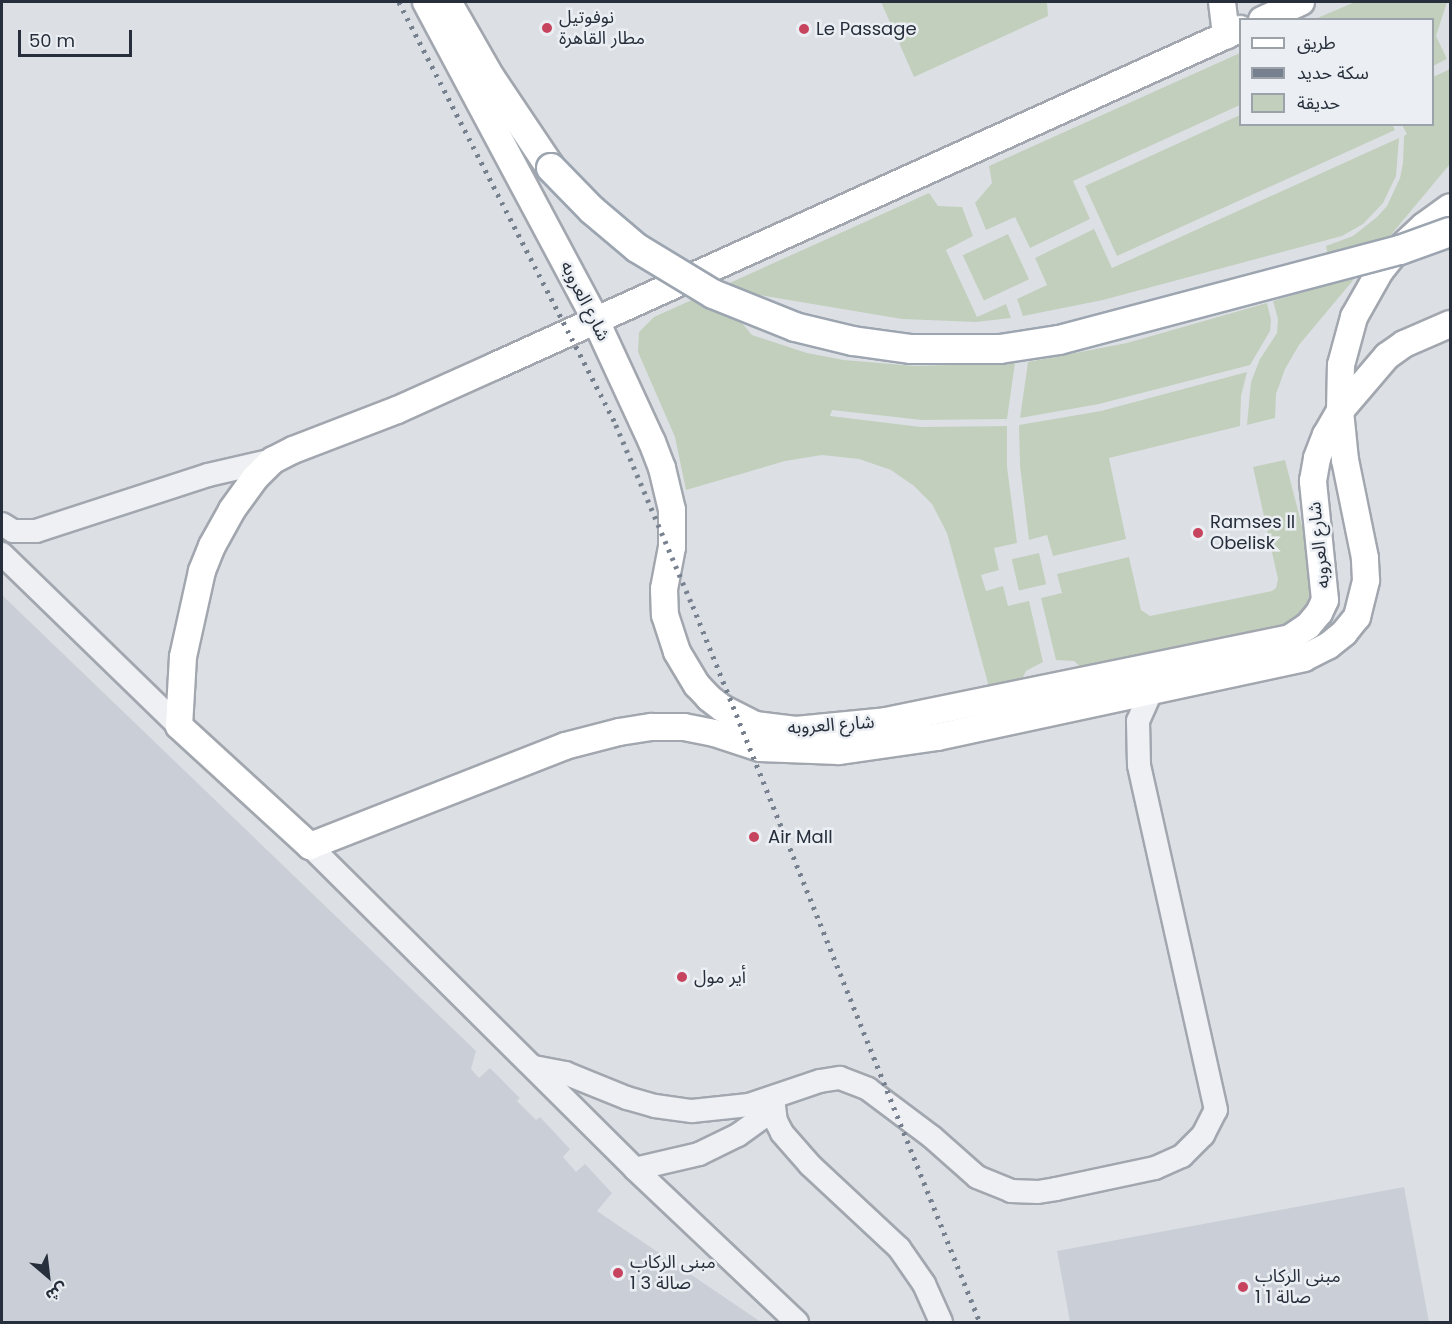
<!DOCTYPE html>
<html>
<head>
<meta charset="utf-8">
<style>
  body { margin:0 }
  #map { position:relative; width:1452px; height:1324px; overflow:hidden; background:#dce0e5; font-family:Poppins,"Noto Sans Arabic",sans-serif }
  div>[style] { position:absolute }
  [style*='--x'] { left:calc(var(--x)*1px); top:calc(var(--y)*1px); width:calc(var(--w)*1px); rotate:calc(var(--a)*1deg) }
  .built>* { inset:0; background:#cacfd7 }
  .green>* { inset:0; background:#c3cfbd; transform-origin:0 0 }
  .roads { filter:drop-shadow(2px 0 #a2a7af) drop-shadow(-2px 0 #a2a7af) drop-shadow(0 2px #a2a7af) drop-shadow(0 -2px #a2a7af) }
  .tertiary>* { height:22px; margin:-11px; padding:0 11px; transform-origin:11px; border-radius:11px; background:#eef0f4 }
  .secondary>* { height:26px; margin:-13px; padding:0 13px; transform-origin:13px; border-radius:13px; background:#fff }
  .primary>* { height:28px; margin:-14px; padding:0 14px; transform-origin:14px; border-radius:14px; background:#fff }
  .rail>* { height:4.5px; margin-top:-2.25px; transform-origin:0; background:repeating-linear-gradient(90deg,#76808e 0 3px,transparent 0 9px) }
  .bridges { filter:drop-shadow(2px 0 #9ca5b0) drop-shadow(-2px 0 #9ca5b0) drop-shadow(0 2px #9ca5b0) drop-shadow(0 -2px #9ca5b0) }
  .primary-bridge>* { height:28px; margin:-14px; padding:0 14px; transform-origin:14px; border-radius:14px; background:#fff }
  .dots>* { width:16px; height:16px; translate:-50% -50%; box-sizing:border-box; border:3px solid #ebeff3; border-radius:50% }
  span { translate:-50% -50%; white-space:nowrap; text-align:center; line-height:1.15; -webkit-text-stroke:5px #ebeff3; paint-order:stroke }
  .poi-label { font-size:18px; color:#262f3b }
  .left { translate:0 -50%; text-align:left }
  .street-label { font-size:18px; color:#262f3b }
  .frame { position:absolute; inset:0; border:3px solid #262f3b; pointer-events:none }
  .legend { position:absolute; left:1239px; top:18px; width:195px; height:108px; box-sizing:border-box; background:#ebeff3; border:2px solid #9ca2a9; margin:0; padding:8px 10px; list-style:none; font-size:18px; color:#262f3b }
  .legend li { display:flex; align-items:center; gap:12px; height:30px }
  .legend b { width:30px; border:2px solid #9ca2a9 }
  .north { position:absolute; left:18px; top:1246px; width:60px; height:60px; -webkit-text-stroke:4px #ebeff3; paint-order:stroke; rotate:152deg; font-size:16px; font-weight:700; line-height:24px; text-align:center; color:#262f3b }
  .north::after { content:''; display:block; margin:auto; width:21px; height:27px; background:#262f3b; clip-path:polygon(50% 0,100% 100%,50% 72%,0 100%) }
  .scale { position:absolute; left:18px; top:30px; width:114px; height:27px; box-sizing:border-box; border:3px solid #262f3b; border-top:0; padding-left:8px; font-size:18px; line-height:21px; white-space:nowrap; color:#262f3b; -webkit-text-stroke:4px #ebeff3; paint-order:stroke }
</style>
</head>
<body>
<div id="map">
  <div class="built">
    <i style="clip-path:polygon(2px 595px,476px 1051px,471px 1069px,479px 1078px,490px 1068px,520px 1098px,517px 1101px,536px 1120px,540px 1117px,570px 1149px,563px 1157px,576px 1172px,585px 1164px,612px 1193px,597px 1211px,761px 1322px,2px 1322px)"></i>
    <i style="clip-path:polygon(1404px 1187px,1429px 1322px,1070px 1322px,1057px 1251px)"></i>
  </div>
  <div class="green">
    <i style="clip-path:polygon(881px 2px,1047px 2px,1048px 16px,914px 77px)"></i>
    <i style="clip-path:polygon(1355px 2px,1447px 2px,1436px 36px,1447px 59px,1433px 66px,1432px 20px,1315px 19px)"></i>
    <i style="clip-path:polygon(1240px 53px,1240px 105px,1073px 181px,1090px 219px,1030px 248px,1015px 217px,986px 230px,975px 203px,992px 183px,989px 166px)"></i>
    <i style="clip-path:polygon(1450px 69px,1450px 164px,1299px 345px,1285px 369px,1276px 394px,1275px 418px,1247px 425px,1251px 382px,1260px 359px,1277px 333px,1278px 319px,1273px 301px,1334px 283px,1326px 246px,1353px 236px,1377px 217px,1387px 206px,1400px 178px,1403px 163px,1404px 136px,1407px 134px,1402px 125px,1432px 124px,1433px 77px)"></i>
    <i style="clip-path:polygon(1240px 115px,1240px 124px,1392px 124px,1395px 130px,1117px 256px,1085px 186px)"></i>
    <i style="clip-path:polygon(1399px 138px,1396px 176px,1383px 203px,1363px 224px,1342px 236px,1103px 300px,1023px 316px,1017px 299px,1047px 285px,1035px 258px,1094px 229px,1112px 268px)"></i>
    <i style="clip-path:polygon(929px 193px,938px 206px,962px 207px,973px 236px,946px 250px,977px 317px,1006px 304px,1011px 318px,976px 322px,902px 319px,759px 295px,753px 297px,741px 316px,741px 322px,752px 335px,807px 353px,844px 360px,915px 366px,1015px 363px,1007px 419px,922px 420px,832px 410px,830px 416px,921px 427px,1007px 426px,1007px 467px,1017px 543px,994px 548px,999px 570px,981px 575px,986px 591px,1003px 586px,1008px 606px,1029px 601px,1043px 662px,1026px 671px,1021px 681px,989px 687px,947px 533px,932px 504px,914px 486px,891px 470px,859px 459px,822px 455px,785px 461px,686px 490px,675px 437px,638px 352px,639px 332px,654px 317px)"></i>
    <i style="left:1008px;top:234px;width:50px;height:50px;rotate:65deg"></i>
    <i style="clip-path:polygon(1267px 303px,1271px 320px,1270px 331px,1250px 365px,1099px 404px,1020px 418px,1028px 362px,1127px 343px)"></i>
    <i style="clip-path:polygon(1247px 372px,1241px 396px,1240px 426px,1109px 458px,1126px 539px,1053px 556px,1047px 535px,1029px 540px,1020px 466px,1019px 425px,1101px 411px)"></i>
    <i style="clip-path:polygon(1285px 460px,1313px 569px,1311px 598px,1293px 622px,1285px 628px,1083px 669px,1074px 661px,1056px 660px,1041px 598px,1062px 593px,1057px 574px,1129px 557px,1141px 610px,1150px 616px,1272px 591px,1276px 588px,1278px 579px,1253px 467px)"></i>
    <i style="left:1039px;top:553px;width:32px;height:28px;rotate:77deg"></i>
  </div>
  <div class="roads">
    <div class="tertiary">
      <i style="--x:2;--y:524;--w:13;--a:32"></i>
      <i style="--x:13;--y:531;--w:23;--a:0"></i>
      <i style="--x:36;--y:531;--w:181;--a:-18"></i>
      <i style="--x:208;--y:475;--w:67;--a:-13"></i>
      <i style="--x:2;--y:554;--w:247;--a:44.2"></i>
      <i style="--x:310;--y:846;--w:458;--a:44.8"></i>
      <i style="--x:635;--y:1169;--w:223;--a:43.4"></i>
      <i style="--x:534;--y:1067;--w:32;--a:11"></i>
      <i style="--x:565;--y:1073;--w:67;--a:22"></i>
      <i style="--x:627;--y:1098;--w:29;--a:16"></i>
      <i style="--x:655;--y:1106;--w:37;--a:8"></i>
      <i style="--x:692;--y:1111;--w:57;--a:-6"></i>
      <i style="--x:749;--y:1105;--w:75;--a:-18.7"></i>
      <i style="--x:820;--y:1081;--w:20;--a:-9"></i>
      <i style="--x:840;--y:1078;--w:30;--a:21"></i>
      <i style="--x:868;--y:1089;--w:80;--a:36.9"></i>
      <i style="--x:932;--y:1137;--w:60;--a:41.6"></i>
      <i style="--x:977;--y:1177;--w:37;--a:22"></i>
      <i style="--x:1011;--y:1191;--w:27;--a:2"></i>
      <i style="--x:1038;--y:1192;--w:18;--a:-9"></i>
      <i style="--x:1056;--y:1189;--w:101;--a:-12"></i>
      <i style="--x:1155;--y:1168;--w:30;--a:-24"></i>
      <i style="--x:1182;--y:1156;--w:30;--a:-45"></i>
      <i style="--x:1203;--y:1135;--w:28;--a:-63"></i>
      <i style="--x:1216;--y:1110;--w:353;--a:-102.6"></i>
      <i style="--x:1139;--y:765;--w:44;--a:-91.3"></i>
      <i style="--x:1138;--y:721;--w:34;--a:-66"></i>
      <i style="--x:773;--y:1098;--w:23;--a:83"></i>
      <i style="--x:776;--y:1121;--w:13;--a:63"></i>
      <i style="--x:782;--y:1133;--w:43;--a:48.8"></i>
      <i style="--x:810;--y:1165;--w:122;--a:43"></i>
      <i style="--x:899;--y:1248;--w:44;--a:55.2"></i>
      <i style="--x:924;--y:1284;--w:42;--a:65.9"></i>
      <i style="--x:635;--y:1169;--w:66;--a:-13.2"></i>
      <i style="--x:699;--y:1154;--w:43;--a:-26"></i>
      <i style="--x:738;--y:1135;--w:44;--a:-35.8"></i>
    </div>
    <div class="secondary">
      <i style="--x:426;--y:2;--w:361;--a:61.9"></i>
      <i style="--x:596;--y:321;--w:133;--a:65.2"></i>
      <i style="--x:652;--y:442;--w:28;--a:69"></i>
      <i style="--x:662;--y:468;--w:43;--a:76.6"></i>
      <i style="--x:672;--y:510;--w:37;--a:90"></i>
      <i style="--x:672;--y:547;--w:43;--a:100.8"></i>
      <i style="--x:664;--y:589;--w:26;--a:88"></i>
      <i style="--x:665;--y:615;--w:39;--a:72"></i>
      <i style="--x:677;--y:652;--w:39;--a:59"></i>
      <i style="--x:697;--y:685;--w:18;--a:47"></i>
      <i style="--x:709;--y:698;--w:16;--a:38"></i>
      <i style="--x:722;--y:708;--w:37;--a:27"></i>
      <i style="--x:755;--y:725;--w:41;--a:7"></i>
      <i style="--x:796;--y:730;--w:90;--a:-5.7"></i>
      <i style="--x:886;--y:721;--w:412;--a:-11.6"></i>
      <i style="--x:1290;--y:638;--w:22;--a:-34"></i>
      <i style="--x:1308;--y:626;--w:17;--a:-50"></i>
      <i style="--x:1319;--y:613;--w:14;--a:-65"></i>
      <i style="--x:1325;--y:600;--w:120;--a:-95.8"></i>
      <i style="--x:1313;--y:481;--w:23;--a:-80"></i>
      <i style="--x:1317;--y:458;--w:25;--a:-69"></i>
      <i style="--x:1326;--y:435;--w:28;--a:-60"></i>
      <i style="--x:1340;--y:411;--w:72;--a:-49.5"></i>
      <i style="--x:1387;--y:356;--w:21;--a:-35"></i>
      <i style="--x:1404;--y:344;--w:50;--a:-23.5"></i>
      <i style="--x:1222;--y:2;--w:34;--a:83"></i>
      <i style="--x:1262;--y:20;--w:43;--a:-24.8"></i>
      <i style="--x:1240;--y:29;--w:818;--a:155.66"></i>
      <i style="--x:495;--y:366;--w:107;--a:155.8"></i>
      <i style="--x:397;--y:410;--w:111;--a:159"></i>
      <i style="--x:293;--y:450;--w:22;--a:153"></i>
      <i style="--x:273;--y:460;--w:25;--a:135"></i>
      <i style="--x:255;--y:478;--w:39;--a:126"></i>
      <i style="--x:232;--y:510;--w:41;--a:119.1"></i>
      <i style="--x:212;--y:546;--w:27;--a:112"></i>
      <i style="--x:202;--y:571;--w:88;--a:102.5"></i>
      <i style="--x:183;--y:657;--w:69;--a:93.3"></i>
      <i style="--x:179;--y:726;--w:178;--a:42.5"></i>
      <i style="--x:310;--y:846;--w:274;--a:-21.4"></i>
      <i style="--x:565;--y:746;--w:56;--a:-14.5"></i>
      <i style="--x:619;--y:732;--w:33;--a:-9"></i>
      <i style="--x:652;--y:727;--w:32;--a:0"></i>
      <i style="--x:684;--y:727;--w:31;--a:11"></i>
      <i style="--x:714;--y:733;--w:48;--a:18.1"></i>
      <i style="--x:760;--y:748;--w:79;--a:2.2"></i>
      <i style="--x:839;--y:751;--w:99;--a:-8.1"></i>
      <i style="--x:937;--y:737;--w:375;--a:-12.1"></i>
      <i style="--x:1304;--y:658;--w:27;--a:-27"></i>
      <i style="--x:1328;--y:646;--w:21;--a:-39"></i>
      <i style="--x:1344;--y:633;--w:21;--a:-51"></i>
      <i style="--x:1357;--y:617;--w:38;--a:-76"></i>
      <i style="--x:1366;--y:580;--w:22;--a:-93"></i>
      <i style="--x:1365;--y:558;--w:100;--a:-101.5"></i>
      <i style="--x:1345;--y:460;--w:49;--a:-95.8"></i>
      <i style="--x:1340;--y:411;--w:46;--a:-88.8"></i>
      <i style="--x:1341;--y:365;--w:50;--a:-74.8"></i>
      <i style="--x:1354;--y:317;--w:53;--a:-60.5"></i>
      <i style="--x:1380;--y:271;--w:21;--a:-51"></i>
      <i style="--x:1393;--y:255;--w:42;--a:-43.1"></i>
      <i style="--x:1424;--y:226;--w:32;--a:-36"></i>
    </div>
    <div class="primary">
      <i style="--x:447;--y:2;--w:86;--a:60.2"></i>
      <i style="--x:490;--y:77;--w:110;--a:56.2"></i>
    </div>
  </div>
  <div class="rail">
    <i style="--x:399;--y:2;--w:475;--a:62.8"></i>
    <i style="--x:616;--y:425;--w:197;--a:67"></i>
    <i style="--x:693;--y:606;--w:771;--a:68.16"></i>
  </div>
  <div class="bridges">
    <div class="primary-bridge">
      <i style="--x:551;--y:168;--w:59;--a:45.7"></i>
      <i style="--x:592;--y:210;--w:59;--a:40.2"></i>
      <i style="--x:637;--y:248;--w:89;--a:31.2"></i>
      <i style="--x:713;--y:294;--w:88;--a:21.9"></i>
      <i style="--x:795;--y:327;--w:60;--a:13.6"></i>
      <i style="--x:853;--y:341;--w:59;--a:7.9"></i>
      <i style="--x:911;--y:349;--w:89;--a:0"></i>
      <i style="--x:1000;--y:349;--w:60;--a:-8.7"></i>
      <i style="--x:1059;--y:340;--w:353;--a:-14.8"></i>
      <i style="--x:1400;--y:250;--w:53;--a:-19.8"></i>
    </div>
  </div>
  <div class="dots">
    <i style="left:547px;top:28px;background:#c7445e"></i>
    <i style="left:804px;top:29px;background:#c7445e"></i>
    <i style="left:1198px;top:533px;background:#c7445e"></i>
    <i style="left:754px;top:837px;background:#c7445e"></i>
    <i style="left:682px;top:977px;background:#c7445e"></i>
    <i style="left:618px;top:1273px;background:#c7445e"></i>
    <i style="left:1243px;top:1287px;background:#c7445e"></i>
  </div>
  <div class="poi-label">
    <span class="left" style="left:559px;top:28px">نوفوتيل<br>مطار القاهرة</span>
    <span class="left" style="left:816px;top:29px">Le Passage</span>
    <span class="left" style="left:1210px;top:533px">Ramses II<br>Obelisk</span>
    <span class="left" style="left:768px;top:837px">Air Mall</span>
    <span class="left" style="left:694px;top:977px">أير مول</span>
    <span class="left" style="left:630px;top:1273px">مبنى الركاب<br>1 صالة 3</span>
    <span class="left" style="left:1255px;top:1287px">مبنى الركاب<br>1 صالة 1</span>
  </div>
  <div class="street-label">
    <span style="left:585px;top:301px;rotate:63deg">شارع العروبه</span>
    <span style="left:1319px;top:545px;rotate:-96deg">شارع العروبه</span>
    <span style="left:831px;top:725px;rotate:-4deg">شارع العروبه</span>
  </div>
  <div class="frame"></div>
  <ul class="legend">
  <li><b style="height:8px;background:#fff"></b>طريق</li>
  <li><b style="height:8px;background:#76808e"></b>سكة حديد</li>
  <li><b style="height:16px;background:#c3cfbd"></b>حديقة</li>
  </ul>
  <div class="north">ش</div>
  <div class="scale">50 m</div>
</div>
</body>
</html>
